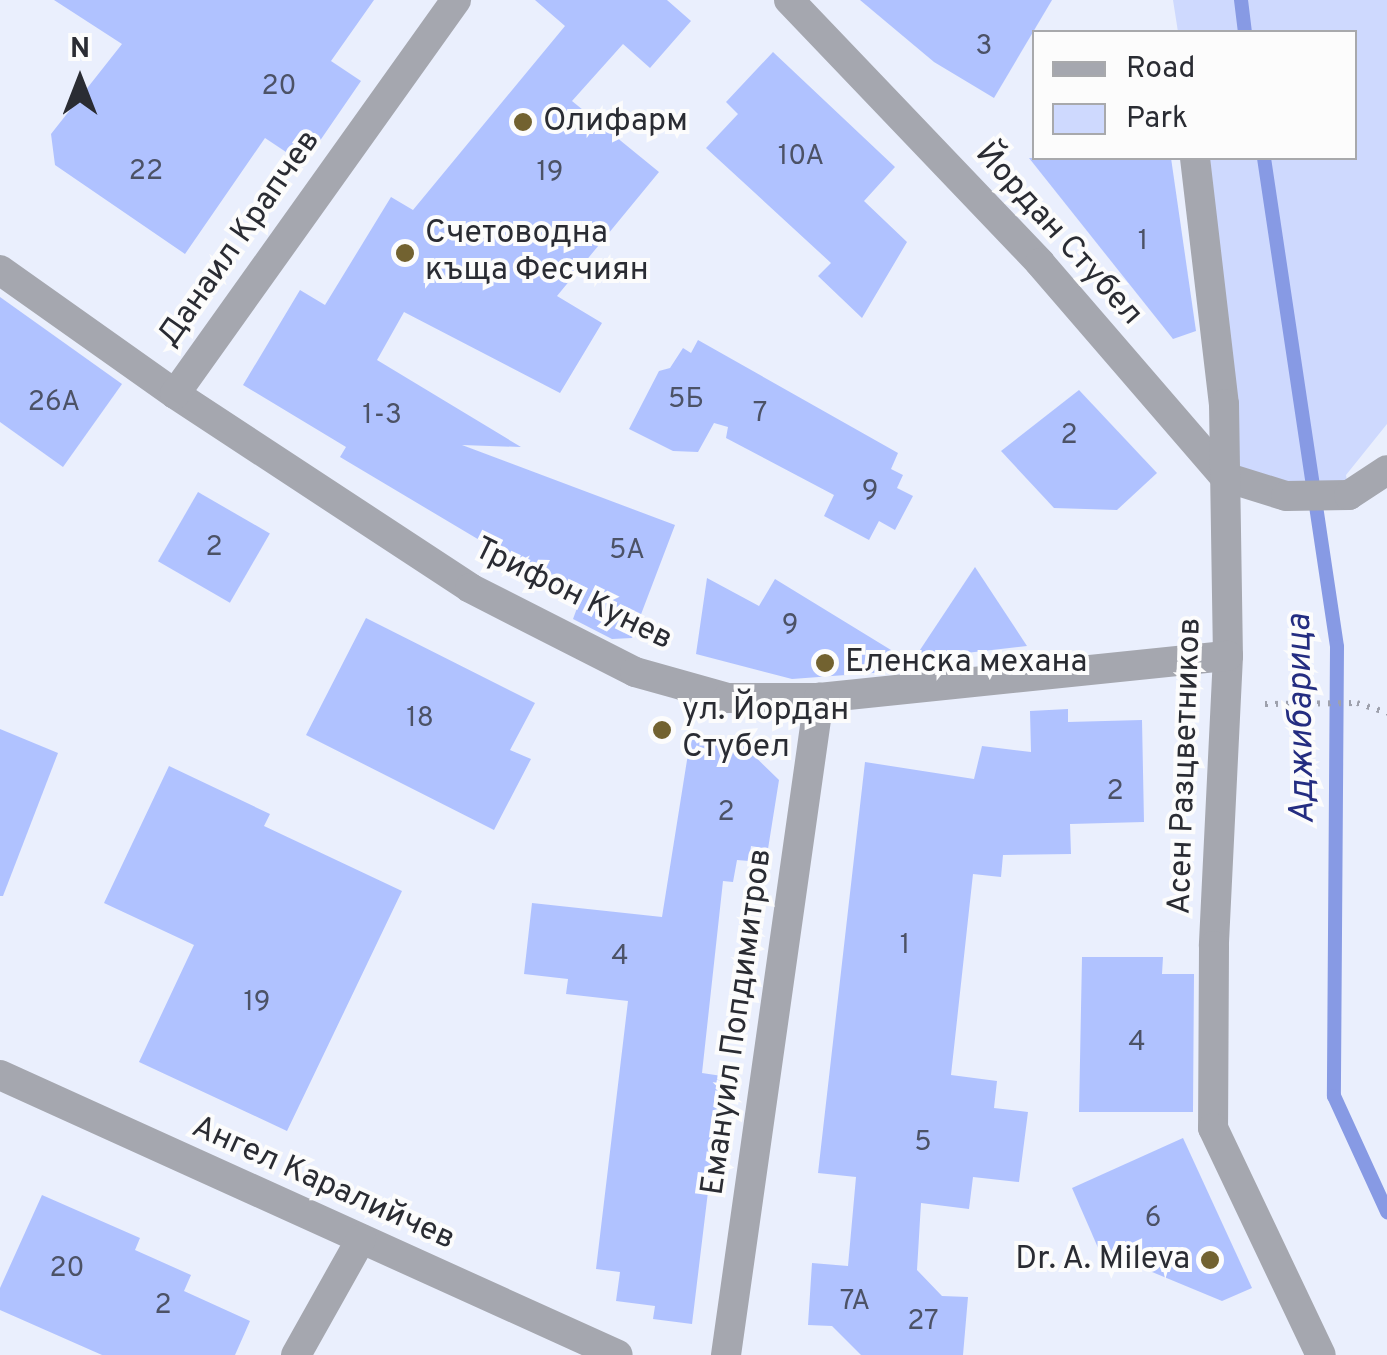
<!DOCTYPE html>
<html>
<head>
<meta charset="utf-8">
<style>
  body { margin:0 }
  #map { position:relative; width:1387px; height:1355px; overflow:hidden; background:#eaeffd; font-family:Overpass,sans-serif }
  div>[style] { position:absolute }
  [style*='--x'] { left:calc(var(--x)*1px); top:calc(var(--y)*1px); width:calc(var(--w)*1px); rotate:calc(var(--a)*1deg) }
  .green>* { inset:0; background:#ced9fe }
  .stream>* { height:14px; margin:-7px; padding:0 7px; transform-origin:7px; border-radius:7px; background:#879ae4 }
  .building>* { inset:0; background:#b0c2ff; transform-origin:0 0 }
  .path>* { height:6px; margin-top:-3px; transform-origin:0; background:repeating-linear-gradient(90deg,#9ea1ad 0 2.5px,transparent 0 10.5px) }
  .minor>* { height:30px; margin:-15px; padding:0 15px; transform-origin:15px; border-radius:15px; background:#a5a7af }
  .dots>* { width:28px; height:28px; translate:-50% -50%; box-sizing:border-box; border:5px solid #fcfcfc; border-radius:50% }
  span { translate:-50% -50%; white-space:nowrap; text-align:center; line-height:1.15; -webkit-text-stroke:8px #fcfcfc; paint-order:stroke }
  .number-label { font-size:28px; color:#4c5266 }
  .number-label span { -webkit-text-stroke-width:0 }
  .poi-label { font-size:32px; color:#2a2c33 }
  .left { translate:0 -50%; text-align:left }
  .right { translate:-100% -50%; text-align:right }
  .street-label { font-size:32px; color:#2a2c33 }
  .water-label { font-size:35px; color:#242d81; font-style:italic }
  .legend { position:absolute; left:1032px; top:30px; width:325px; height:130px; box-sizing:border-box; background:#fcfcfc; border:2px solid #a8a9ac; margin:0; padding:12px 18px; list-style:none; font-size:30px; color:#2a2c33 }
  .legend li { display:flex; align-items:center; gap:20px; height:50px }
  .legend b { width:50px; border:2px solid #a8a9ac }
  .north { position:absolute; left:30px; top:30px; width:100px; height:100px; -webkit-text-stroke:8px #fcfcfc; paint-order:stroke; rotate:0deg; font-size:28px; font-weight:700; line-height:40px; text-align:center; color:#2a2c33 }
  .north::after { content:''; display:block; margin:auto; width:35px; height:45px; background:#2a2c33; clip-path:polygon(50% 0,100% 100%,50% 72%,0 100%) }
</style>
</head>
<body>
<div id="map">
  <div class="green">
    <i style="clip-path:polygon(1173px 0,1387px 0,1387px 424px,1346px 475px,1349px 495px,1225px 477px,1195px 158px,1354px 158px,1354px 32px,1178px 32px)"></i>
  </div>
  <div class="stream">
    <i style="--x:1241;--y:0;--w:32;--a:83"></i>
    <i style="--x:1264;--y:158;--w:494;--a:81.5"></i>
    <i style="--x:1337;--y:647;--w:449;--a:90.4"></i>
    <i style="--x:1334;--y:1096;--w:128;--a:65.4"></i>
  </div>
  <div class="building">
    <i style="clip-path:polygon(54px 0,374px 0,331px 61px,361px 81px,304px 164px,265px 138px,185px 254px,55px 165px,51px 134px,122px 44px)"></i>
    <i style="clip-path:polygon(535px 0,667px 0,691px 21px,650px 68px,623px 44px,572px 101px,659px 172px,557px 296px,602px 323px,560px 393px,404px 312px,377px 360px,521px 447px,462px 445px,675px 525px,632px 638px,612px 639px,573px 619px,580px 600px,340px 457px,346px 447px,243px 385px,300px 290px,325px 305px,391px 197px,413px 210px,565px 26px)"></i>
    <i style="clip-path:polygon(860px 0,1052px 0,994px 98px,934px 62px)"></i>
    <i style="clip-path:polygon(773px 52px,895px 167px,864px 201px,907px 242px,862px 318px,818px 276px,831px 263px,706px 148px,738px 114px,726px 102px)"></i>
    <i style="clip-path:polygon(1029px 158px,1171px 158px,1196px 331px,1173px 339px)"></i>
    <i style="clip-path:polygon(0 297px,122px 384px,63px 467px,0 422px)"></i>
    <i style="clip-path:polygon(698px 340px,898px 453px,891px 469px,903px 475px,897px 488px,913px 496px,895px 530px,879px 521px,869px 540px,824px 516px,834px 495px,726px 438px,728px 427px,714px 423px,698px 452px,673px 451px,629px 429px,659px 371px,670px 368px,683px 348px,691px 353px)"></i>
    <i style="clip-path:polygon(1079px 390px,1157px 473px,1117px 510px,1054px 508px,1001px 451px)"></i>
    <i style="left:198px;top:492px;width:83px;height:80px;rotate:30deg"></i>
    <i style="clip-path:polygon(975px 567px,1027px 646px,914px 659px)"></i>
    <i style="clip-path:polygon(707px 578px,759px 606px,775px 579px,891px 650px,886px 672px,792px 679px,696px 654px)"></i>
    <i style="clip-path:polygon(366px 618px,535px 703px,510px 750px,531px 759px,494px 830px,306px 735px)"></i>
    <i style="clip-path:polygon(1068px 709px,1068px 722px,1142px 720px,1144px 822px,1070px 824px,1071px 854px,1003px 855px,1001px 877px,973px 874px,951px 1075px,997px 1081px,994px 1108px,1028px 1112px,1019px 1182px,973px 1177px,969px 1209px,921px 1203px,917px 1270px,942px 1296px,968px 1297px,963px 1355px,861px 1355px,832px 1326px,808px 1325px,812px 1263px,848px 1266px,856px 1177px,818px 1173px,865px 762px,974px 779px,982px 746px,1031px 752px,1030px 711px)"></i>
    <i style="clip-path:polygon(0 729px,58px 753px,3px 896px,0 896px)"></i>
    <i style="clip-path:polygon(691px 735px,741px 743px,779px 780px,768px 849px,751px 846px,749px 861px,737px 860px,733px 882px,723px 881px,702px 1073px,722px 1076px,692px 1324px,653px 1319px,655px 1306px,616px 1301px,620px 1272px,596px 1269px,628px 1001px,566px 994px,568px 979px,524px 974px,532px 903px,662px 917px)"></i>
    <i style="clip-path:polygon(169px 766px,270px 814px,264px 826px,402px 891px,287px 1131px,139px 1062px,194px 945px,104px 903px)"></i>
    <i style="clip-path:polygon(1082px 957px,1163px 957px,1162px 974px,1194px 974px,1193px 1112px,1079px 1112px)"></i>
    <i style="clip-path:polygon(1183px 1138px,1252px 1288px,1222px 1301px,1099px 1250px,1072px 1188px)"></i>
    <i style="clip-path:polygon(42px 1195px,140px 1238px,135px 1250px,191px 1275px,184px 1291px,250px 1321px,235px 1355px,102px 1355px,0 1310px,0 1288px)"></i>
  </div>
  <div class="path">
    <i style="--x:1265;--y:704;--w:92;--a:-0.6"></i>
    <i style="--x:1357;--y:703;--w:32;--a:18"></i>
  </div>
  <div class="minor">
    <i style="--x:789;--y:0;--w:364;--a:46.3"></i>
    <i style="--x:1040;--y:263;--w:283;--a:49.2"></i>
    <i style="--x:1225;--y:477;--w:64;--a:17.3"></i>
    <i style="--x:1286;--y:496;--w:63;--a:-0.9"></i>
    <i style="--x:1349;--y:495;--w:45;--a:-33.3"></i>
    <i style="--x:1195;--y:158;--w:248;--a:83.3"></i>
    <i style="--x:1224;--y:404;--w:252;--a:89.1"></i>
    <i style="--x:1228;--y:656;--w:290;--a:92.8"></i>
    <i style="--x:1214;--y:946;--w:182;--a:90.3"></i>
    <i style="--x:1213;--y:1128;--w:251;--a:64.6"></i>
    <i style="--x:0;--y:270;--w:214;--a:35.3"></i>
    <i style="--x:175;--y:394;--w:353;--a:33.3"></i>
    <i style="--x:470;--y:588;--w:185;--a:27"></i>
    <i style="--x:635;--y:672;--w:97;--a:15.6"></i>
    <i style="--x:728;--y:698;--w:91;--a:0"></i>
    <i style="--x:819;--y:698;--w:411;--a:-5.9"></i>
    <i style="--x:175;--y:394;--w:484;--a:-54.5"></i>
    <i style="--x:0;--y:1075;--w:678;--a:24.37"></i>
    <i style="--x:296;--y:1355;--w:133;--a:-60.7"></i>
    <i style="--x:726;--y:1355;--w:664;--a:-81.94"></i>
  </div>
  <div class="dots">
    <i style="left:523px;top:122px;background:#726230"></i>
    <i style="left:405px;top:253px;background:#726230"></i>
    <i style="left:825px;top:663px;background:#726230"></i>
    <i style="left:662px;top:730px;background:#726230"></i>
    <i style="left:1210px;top:1260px;background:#726230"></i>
  </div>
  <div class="number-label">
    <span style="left:984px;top:47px">3</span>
    <span style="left:279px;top:87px">20</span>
    <span style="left:801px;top:157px">10А</span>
    <span style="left:146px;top:172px">22</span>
    <span style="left:550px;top:173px">19</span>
    <span style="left:1143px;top:242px">1</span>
    <span style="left:686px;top:400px">5Б</span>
    <span style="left:54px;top:403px">26A</span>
    <span style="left:760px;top:414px">7</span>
    <span style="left:382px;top:416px">1-3</span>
    <span style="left:1069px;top:436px">2</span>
    <span style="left:870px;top:492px">9</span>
    <span style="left:214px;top:548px">2</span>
    <span style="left:627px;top:551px">5А</span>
    <span style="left:790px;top:626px">9</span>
    <span style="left:420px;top:719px">18</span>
    <span style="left:1115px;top:792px">2</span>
    <span style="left:726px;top:813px">2</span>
    <span style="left:905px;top:946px">1</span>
    <span style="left:620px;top:957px">4</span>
    <span style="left:257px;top:1003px">19</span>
    <span style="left:1137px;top:1043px">4</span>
    <span style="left:923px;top:1143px">5</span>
    <span style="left:1153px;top:1219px">6</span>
    <span style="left:67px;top:1269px">20</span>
    <span style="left:855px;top:1302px">7A</span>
    <span style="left:163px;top:1306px">2</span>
    <span style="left:923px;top:1322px">27</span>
  </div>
  <div class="poi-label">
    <span class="left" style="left:543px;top:122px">Олифарм</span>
    <span class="left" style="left:425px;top:253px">Счетоводна<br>къща Фесчиян</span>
    <span class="left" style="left:845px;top:663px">Еленска механа</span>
    <span class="left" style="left:682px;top:730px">ул. Йордан<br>Стубел</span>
    <span class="right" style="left:1190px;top:1260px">Dr. A. Mileva</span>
  </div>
  <div class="street-label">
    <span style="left:1058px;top:235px;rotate:48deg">Йордан Стубел</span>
    <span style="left:240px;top:239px;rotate:-55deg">Данаил Крапчев</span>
    <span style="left:573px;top:595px;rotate:26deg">Трифон Кунев</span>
    <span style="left:1186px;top:766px;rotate:-88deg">Асен Разцветников</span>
    <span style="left:738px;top:1022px;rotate:-82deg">Емануил Попдимитров</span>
    <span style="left:323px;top:1184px;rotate:24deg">Ангел Каралийчев</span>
  </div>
  <div class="water-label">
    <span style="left:1302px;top:719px;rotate:-91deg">Аджибарица</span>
  </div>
  <ul class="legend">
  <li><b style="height:12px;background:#a5a7af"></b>Road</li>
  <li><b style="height:28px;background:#ced9fe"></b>Park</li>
  </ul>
  <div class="north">N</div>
</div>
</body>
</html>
